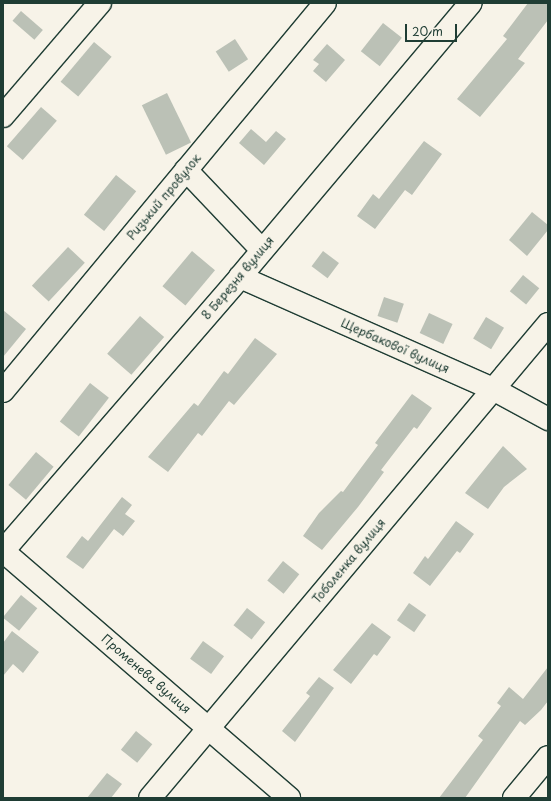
<!DOCTYPE html>
<html>
<head>
<meta charset="utf-8">
<style>
  body { margin:0 }
  #map { position:relative; width:551px; height:801px; overflow:hidden; background:#f7f3e8; font-family:"Playpen Sans",sans-serif }
  div>[style] { position:absolute }
  [style*='--x'] { left:calc(var(--x)*1px); top:calc(var(--y)*1px); width:calc(var(--w)*1px); rotate:calc(var(--a)*1deg) }
  .building>* { inset:0; background:#bbc1b6; transform-origin:0 0 }
  .roads { filter:drop-shadow(1px 0 #1f3d34) drop-shadow(-1px 0 #1f3d34) drop-shadow(0 1px #1f3d34) drop-shadow(0 -1px #1f3d34) }
  .minor>* { height:22px; margin:-11px; padding:0 11px; transform-origin:11px; border-radius:11px; background:#f7f3e8 }
  span { translate:-50% -50%; white-space:nowrap; text-align:center; line-height:1.15; -webkit-text-stroke:3.5px #f7f3e8; paint-order:stroke }
  .street-label { font-size:12px; color:#1f3d34 }
  .frame { position:absolute; inset:0; border:4px solid #1f3d34; pointer-events:none }
  .scale { position:absolute; left:405px; top:24px; width:52px; height:18px; box-sizing:border-box; border:2px solid #1f3d34; border-top:0; padding-left:5px; font-size:12px; line-height:14px; white-space:nowrap; color:#1f3d34; -webkit-text-stroke:3px #f7f3e8; paint-order:stroke }
</style>
</head>
<body>
<div id="map">
  <div class="building">
    <i style="clip-path:polygon(528px 3px,548px 3px,548px 20px,518px 59px,525px 63px,480px 117px,457px 99px,507px 39px,503px 36px)"></i>
    <i style="left:21px;top:11px;width:29px;height:13px;rotate:41deg"></i>
    <i style="left:383px;top:23px;width:24px;height:36px;rotate:38deg"></i>
    <i style="left:235px;top:39px;width:24px;height:23px;rotate:57deg"></i>
    <i style="left:94px;top:42px;width:23px;height:52px;rotate:40deg"></i>
    <i style="clip-path:polygon(327px 44px,345px 60px,326px 82px,313px 71px,319px 64px,313px 60px)"></i>
    <i style="left:167px;top:93px;width:55px;height:28px;rotate:64deg"></i>
    <i style="left:41px;top:107px;width:21px;height:52px;rotate:41deg"></i>
    <i style="clip-path:polygon(251px 129px,266px 142px,276px 131px,286px 139px,264px 165px,239px 143px)"></i>
    <i style="clip-path:polygon(424px 141px,442px 154px,412px 195px,405px 190px,375px 229px,357px 216px,373px 194px,379px 199px)"></i>
    <i style="left:116px;top:175px;width:26px;height:51px;rotate:39deg"></i>
    <i style="clip-path:polygon(532px 212px,548px 225px,548px 230px,527px 256px,509px 240px)"></i>
    <i style="left:68px;top:247px;width:23px;height:53px;rotate:43deg"></i>
    <i style="left:192px;top:251px;width:30px;height:46px;rotate:40deg"></i>
    <i style="left:323px;top:251px;width:20px;height:19px;rotate:37deg"></i>
    <i style="left:523px;top:275px;width:21px;height:21px;rotate:39deg"></i>
    <i style="left:384px;top:297px;width:21px;height:20px;rotate:19deg"></i>
    <i style="clip-path:polygon(3px 310px,26px 329px,3px 357px)"></i>
    <i style="left:429px;top:313px;width:26px;height:22px;rotate:25deg"></i>
    <i style="left:140px;top:316px;width:32px;height:50px;rotate:41deg"></i>
    <i style="left:486px;top:317px;width:21px;height:25px;rotate:31deg"></i>
    <i style="clip-path:polygon(255px 338px,277px 354px,234px 405px,229px 401px,202px 436px,198px 433px,168px 472px,148px 457px,194px 403px,198px 406px,224px 371px,228px 374px)"></i>
    <i style="left:90px;top:383px;width:24px;height:49px;rotate:38deg"></i>
    <i style="clip-path:polygon(412px 394px,432px 408px,417px 429px,414px 427px,381px 470px,384px 472px,358px 507px,322px 550px,303px 536px,319px 513px,341px 491px,343px 492px,378px 445px,375px 443px)"></i>
    <i style="clip-path:polygon(503px 446px,527px 469px,504px 487px,488px 509px,465px 493px)"></i>
    <i style="left:36px;top:452px;width:23px;height:43px;rotate:40deg"></i>
    <i style="clip-path:polygon(122px 497px,132px 505px,125px 514px,135px 521px,123px 536px,114px 529px,83px 569px,66px 557px,82px 536px,88px 541px)"></i>
    <i style="clip-path:polygon(456px 521px,474px 534px,460px 553px,457px 551px,430px 586px,413px 573px,425px 556px,428px 559px)"></i>
    <i style="left:283px;top:561px;width:21px;height:25px;rotate:39deg"></i>
    <i style="left:21px;top:595px;width:21px;height:29px;rotate:39deg"></i>
    <i style="left:409px;top:603px;width:21px;height:21px;rotate:35deg"></i>
    <i style="left:247px;top:608px;width:23px;height:22px;rotate:38deg"></i>
    <i style="clip-path:polygon(372px 623px,391px 637px,377px 656px,374px 654px,351px 684px,333px 670px)"></i>
    <i style="clip-path:polygon(12px 631px,39px 652px,23px 673px,13px 664px,3px 676px,3px 643px)"></i>
    <i style="left:203px;top:641px;width:26px;height:22px;rotate:36deg"></i>
    <i style="clip-path:polygon(548px 667px,548px 701px,541px 710px,525px 725px,520px 721px,465px 798px,439px 798px,483px 740px,478px 736px,501px 706px,497px 703px,509px 687px,523px 699px)"></i>
    <i style="clip-path:polygon(319px 677px,334px 688px,295px 742px,282px 731px,310px 696px,306px 693px)"></i>
    <i style="left:136px;top:731px;width:21px;height:24px;rotate:39deg"></i>
    <i style="clip-path:polygon(107px 773px,122px 784px,111px 798px,87px 798px)"></i>
  </div>
  <div class="roads">
    <div class="minor">
      <i style="--x:3;--y:116;--w:149;--a:-49.4"></i>
      <i style="--x:186;--y:170;--w:110;--a:46.5"></i>
      <i style="--x:240;--y:277;--w:277;--a:23.9"></i>
      <i style="--x:493;--y:389;--w:63;--a:28.6"></i>
      <i style="--x:3;--y:391;--w:504;--a:-50.31"></i>
      <i style="--x:3;--y:551;--w:362;--a:-49.1"></i>
      <i style="--x:240;--y:277;--w:358;--a:-49.9"></i>
      <i style="--x:3;--y:551;--w:378;--a:40.8"></i>
      <i style="--x:150;--y:798;--w:619;--a:-49.98"></i>
      <i style="--x:514;--y:798;--w:53;--a:-50.3"></i>
    </div>
  </div>
  <div class="street-label">
    <span style="left:164px;top:197px;rotate:-50deg">Ризький провулок</span>
    <span style="left:238px;top:278px;rotate:-50deg">8 Березня вулиця</span>
    <span style="left:395px;top:346px;rotate:24deg">Щербакової вулиця</span>
    <span style="left:349px;top:561px;rotate:-50deg">Тоболенка вулиця</span>
    <span style="left:146px;top:674px;rotate:41deg">Променева вулиця</span>
  </div>
  <div class="frame"></div>
  <div class="scale">20 m</div>
</div>
</body>
</html>
